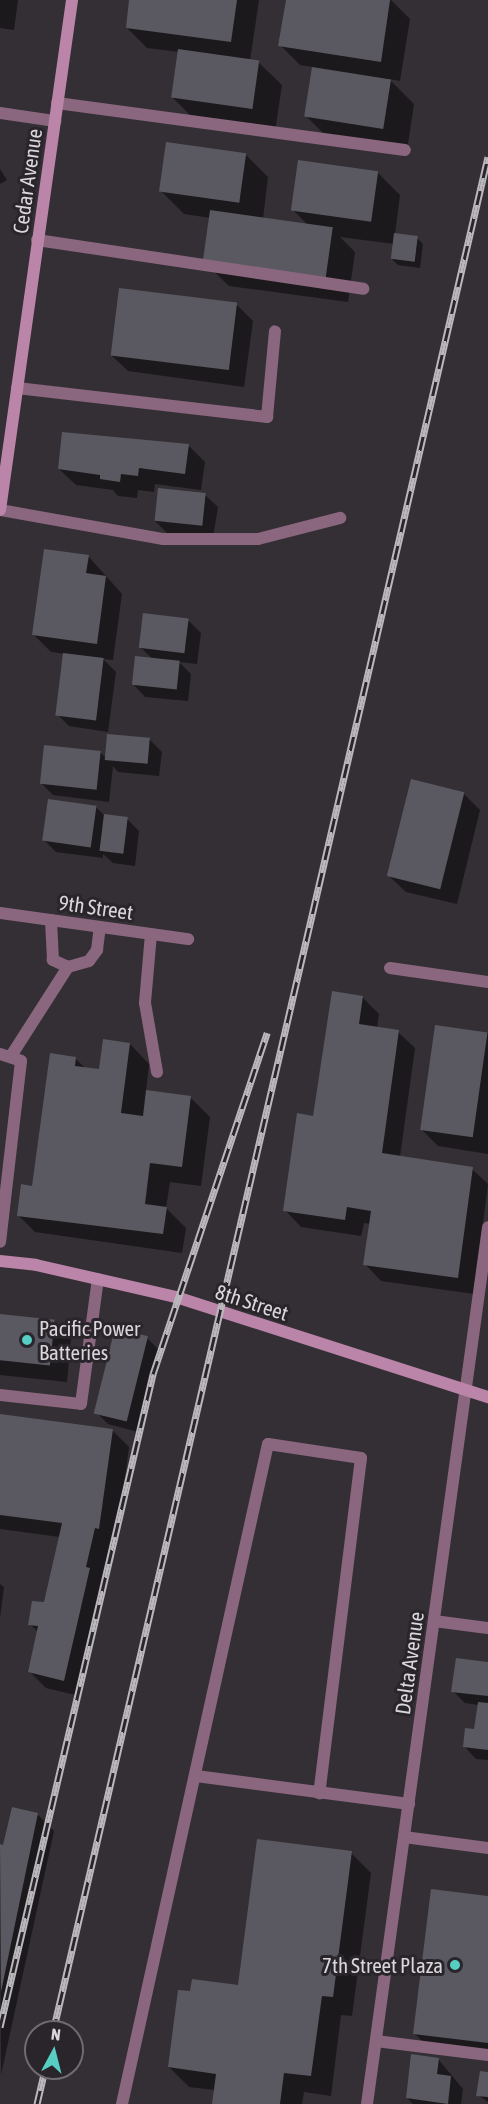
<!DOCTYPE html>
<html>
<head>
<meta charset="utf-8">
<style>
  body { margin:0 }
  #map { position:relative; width:488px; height:2104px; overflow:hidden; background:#332f35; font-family:"Asap Condensed",sans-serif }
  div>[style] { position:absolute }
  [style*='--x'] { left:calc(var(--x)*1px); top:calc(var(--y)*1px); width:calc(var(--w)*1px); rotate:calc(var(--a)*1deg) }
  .shadow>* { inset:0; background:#0007 }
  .building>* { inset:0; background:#5a5961; transform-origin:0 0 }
  .lane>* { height:12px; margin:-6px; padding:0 6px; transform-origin:6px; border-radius:6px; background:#8a677e }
  .street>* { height:12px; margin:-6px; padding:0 6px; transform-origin:6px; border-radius:6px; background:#8a677e }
  .secondary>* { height:12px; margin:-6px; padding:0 6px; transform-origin:6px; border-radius:6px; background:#bb85a9 }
  .rail>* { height:7px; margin-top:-3.5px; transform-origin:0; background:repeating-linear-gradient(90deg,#29252b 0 14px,#bbb8bd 0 28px); box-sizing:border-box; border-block:2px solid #bbb8bd }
  .dots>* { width:16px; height:16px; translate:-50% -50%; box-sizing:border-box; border:3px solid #29252b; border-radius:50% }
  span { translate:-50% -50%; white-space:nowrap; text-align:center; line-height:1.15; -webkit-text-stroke:6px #29252b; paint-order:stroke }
  .street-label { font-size:21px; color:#d9d7db }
  .poi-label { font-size:21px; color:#d9d7db }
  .left { translate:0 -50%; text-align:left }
  .right { translate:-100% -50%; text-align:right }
  .north { position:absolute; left:24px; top:2020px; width:60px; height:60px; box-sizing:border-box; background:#29252b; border:2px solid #6f6c71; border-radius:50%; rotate:7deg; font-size:16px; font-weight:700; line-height:24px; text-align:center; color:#d9d7db }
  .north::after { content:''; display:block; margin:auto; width:21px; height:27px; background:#56cec3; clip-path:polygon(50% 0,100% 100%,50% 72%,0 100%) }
</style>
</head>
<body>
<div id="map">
  <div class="shadow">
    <i style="clip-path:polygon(0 0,18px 0,14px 30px,0 28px)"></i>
    <i style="clip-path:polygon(131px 0,259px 0,250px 61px,258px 62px,282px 85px,275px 132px,196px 121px,173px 98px,179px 52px,147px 48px,127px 28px)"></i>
    <i style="clip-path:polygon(287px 0,391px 0,410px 19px,400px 81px,389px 79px,414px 104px,407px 151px,329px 139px,306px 116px,313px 67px,300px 65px,280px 45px)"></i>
    <i style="clip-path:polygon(245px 154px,268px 177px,263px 219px,308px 225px,293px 210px,377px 172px,400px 195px,395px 234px,417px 238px,423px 244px,420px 268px,398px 265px,392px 259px,394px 244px,340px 237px,355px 252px,348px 302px,229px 286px,205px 263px,211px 218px,184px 214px,161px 191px)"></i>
    <i style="clip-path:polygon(0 169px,7px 180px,0 184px)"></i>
    <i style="clip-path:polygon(236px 304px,253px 321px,244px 387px,128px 371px,111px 355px)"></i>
    <i style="clip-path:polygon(188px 445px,205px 462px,201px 490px,155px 484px,154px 492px,138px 490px,137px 498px,118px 496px,113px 490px,76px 485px,59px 469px)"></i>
    <i style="clip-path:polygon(205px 495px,218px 507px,213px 538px,167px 533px,155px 521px)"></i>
    <i style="clip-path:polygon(88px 556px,122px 594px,113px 660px,103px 659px,116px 672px,108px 732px,69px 726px,57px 714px,65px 654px,51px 652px,34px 635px)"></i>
    <i style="clip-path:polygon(189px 621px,201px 633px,197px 664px,179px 662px,191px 674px,188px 701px,145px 697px,133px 684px,153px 659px,140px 647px)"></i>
    <i style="clip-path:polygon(150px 740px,162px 752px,159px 776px,118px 772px,113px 766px,109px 802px,53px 795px,41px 783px,101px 753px,106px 758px)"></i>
    <i style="clip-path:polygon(463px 793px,480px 810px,457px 904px,406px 892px,389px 876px)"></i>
    <i style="clip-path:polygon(96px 807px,105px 816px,127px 819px,139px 831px,135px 866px,113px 863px,103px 854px,103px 858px,56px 852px,44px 840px)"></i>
    <i style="clip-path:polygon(362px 997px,379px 1014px,377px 1028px,398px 1032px,415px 1048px,400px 1157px,472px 1169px,488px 1184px,474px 1294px,381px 1281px,365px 1264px,371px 1224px,364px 1223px,361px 1236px,301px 1227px,285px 1210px,314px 1117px)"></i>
    <i style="clip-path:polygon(436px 1026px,488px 1033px,488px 1154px,438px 1146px,422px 1130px)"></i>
    <i style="clip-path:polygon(130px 1044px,149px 1064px,146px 1091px,190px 1097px,210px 1117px,201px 1186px,170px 1182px,166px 1208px,186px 1228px,182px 1253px,35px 1232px,18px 1215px,33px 1187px,75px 1058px,86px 1069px,100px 1071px)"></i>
    <i style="clip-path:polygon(0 1315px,54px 1321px,71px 1338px,67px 1382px,0 1375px)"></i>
    <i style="clip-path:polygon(147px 1338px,159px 1350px,138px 1432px,108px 1424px,96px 1412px)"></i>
    <i style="clip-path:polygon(0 1415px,112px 1430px,129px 1447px,116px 1545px,112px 1544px,103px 1583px,106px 1586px,80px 1696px,46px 1688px,29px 1671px,38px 1632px,30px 1624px,45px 1604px,60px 1537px,0 1529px)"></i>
    <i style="clip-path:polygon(0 1584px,4px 1587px,0 1618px)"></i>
    <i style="clip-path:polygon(488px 1663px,488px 1760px,476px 1759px,464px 1746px,476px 1731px,479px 1705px,465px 1703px,453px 1691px)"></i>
    <i style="clip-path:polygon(13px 1809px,38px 1815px,54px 1831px,1px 2075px,0 1846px,4px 1847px)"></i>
    <i style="clip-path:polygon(351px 1853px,371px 1873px,352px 2016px,341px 2015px,331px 2096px,304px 2092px,302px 2104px,214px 2104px,215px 2090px,189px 2087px,169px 2067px,192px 1993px,239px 1986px)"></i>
    <i style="clip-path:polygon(488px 1898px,488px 2060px,434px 2053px,414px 2033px)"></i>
    <i style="clip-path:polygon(438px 2059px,463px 2089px,461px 2104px,413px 2104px,407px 2098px)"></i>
    <i style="clip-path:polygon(488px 2074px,488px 2102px,478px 2095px)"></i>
  </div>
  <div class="building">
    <i style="clip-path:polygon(129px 0,237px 0,231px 42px,126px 28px)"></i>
    <i style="clip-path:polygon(286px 0,390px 0,381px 62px,278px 46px)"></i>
    <i style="left:178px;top:49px;width:82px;height:49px;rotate:8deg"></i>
    <i style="left:312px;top:67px;width:80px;height:50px;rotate:9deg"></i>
    <i style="left:166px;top:142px;width:81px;height:50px;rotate:8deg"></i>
    <i style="left:298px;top:160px;width:81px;height:51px;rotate:8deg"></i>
    <i style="left:210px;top:210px;width:124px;height:53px;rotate:8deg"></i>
    <i style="left:394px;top:233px;width:24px;height:26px;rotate:7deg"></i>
    <i style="left:119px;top:288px;width:119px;height:68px;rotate:7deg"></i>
    <i style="clip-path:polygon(62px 432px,189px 444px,185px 474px,139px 468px,138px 476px,121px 474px,120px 482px,100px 479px,100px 475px,58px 469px)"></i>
    <i style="left:158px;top:488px;width:48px;height:33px;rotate:6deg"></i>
    <i style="clip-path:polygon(44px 549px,89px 555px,86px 573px,106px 576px,97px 644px,32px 635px)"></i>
    <i style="left:143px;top:613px;width:46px;height:35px;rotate:7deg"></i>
    <i style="left:63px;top:653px;width:41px;height:63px;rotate:7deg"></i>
    <i style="left:135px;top:656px;width:45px;height:29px;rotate:6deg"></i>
    <i style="left:107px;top:734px;width:43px;height:26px;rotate:5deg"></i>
    <i style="left:44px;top:745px;width:57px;height:39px;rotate:6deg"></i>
    <i style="left:411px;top:779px;width:55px;height:100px;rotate:14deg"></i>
    <i style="left:48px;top:799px;width:49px;height:42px;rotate:8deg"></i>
    <i style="left:104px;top:814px;width:24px;height:37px;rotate:7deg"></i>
    <i style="clip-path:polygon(332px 991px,363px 996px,359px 1024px,399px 1030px,382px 1153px,473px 1167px,458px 1278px,363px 1265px,371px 1211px,347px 1207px,345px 1220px,283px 1211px,297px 1113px,313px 1116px)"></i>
    <i style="left:435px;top:1025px;width:53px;height:106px;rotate:8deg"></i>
    <i style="clip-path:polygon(103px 1039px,130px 1043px,121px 1113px,143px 1116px,146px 1090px,191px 1096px,182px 1167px,150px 1163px,145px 1204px,167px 1207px,163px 1234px,17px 1216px,21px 1184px,32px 1186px,50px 1053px,76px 1057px,75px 1066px,99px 1069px)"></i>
    <i style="left:0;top:1314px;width:55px;height:46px;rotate:6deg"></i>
    <i style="left:115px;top:1328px;width:34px;height:88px;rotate:14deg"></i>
    <i style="clip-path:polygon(0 1414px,113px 1429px,99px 1529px,95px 1528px,86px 1567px,90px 1568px,64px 1681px,28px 1672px,38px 1626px,28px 1625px,32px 1601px,44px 1602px,62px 1523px,0 1515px)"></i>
    <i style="clip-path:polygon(456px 1658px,488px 1662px,488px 1696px,451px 1692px)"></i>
    <i style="clip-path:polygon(478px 1702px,488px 1703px,488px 1750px,463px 1747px,465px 1728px,474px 1729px)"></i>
    <i style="clip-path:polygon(12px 1807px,38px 1813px,1px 1992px,0 1844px,3px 1845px)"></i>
    <i style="clip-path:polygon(257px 1839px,352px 1851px,333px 1997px,322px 1996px,311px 2076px,284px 2073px,280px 2104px,212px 2104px,216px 2074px,168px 2067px,178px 1990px,190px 1991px,192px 1979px,238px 1985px)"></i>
    <i style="clip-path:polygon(431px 1889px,488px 1896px,488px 2043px,413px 2034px)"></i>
    <i style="clip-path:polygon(411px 2054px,439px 2058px,437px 2074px,451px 2076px,448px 2104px,406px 2098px)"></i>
    <i style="clip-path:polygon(480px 2071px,488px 2072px,488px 2097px,476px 2096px)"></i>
  </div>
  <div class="lane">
    <i style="--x:57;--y:103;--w:351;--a:7.7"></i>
    <i style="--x:0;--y:113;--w:56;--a:8.3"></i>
    <i style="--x:37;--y:240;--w:330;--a:8.5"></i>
    <i style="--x:17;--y:388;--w:252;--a:6.6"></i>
    <i style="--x:267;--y:417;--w:86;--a:-84.7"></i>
    <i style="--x:0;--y:510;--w:166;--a:10.1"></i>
    <i style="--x:163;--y:539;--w:95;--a:0"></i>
    <i style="--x:258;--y:539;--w:85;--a:-14.4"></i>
    <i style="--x:151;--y:934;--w:69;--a:95"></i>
    <i style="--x:145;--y:1003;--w:70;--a:80.1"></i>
    <i style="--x:68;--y:967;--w:22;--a:-16"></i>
    <i style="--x:89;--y:961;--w:14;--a:-54"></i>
    <i style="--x:97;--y:950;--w:23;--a:-83"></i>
    <i style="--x:0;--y:1054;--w:22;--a:18"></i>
    <i style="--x:21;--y:1061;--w:182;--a:96.6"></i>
    <i style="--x:11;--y:1056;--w:106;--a:-57.4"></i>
    <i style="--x:68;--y:967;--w:17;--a:-155"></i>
    <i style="--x:53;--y:960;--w:40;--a:-92.9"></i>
    <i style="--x:0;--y:1395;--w:81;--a:6.3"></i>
    <i style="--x:81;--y:1404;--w:126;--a:-82.3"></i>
    <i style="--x:434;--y:1621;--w:54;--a:7.4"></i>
    <i style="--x:196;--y:1776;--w:215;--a:7.5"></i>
    <i style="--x:376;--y:2041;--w:113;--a:7.1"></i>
    <i style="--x:122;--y:2104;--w:676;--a:-77.53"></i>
    <i style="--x:268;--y:1444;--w:94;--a:8.6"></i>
    <i style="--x:361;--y:1458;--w:338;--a:97.1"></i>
  </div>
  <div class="street">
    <i style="--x:0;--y:913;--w:190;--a:7.9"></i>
    <i style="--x:390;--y:968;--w:99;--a:8.1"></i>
    <i style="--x:404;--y:1837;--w:85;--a:7.5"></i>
    <i style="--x:367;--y:2104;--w:885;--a:-82.14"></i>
  </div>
  <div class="secondary">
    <i style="--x:0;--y:510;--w:515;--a:-81.96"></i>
    <i style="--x:0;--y:1261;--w:36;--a:6"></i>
    <i style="--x:36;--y:1265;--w:144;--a:12.9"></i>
    <i style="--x:176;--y:1297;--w:328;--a:17.8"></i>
  </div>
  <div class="rail">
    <i style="--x:0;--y:2027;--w:671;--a:-76.81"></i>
    <i style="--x:153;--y:1374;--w:360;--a:-71.5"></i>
    <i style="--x:53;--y:2032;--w:1925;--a:-76.94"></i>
    <i style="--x:37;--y:2104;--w:37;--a:-77"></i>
  </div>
  <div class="dots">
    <i style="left:27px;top:1340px;background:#56cec3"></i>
    <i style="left:455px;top:1965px;background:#56cec3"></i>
  </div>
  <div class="street-label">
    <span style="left:27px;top:181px;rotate:-82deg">Cedar Avenue</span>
    <span style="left:96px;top:907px;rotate:8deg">9th Street</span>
    <span style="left:252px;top:1302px;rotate:18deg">8th Street</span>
    <span style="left:409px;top:1663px;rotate:-82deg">Delta Avenue</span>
  </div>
  <div class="poi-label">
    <span class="left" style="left:39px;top:1340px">Pacific Power<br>Batteries</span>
    <span class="right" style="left:443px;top:1965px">7th Street Plaza</span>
  </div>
  <div class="north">N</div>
</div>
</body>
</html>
